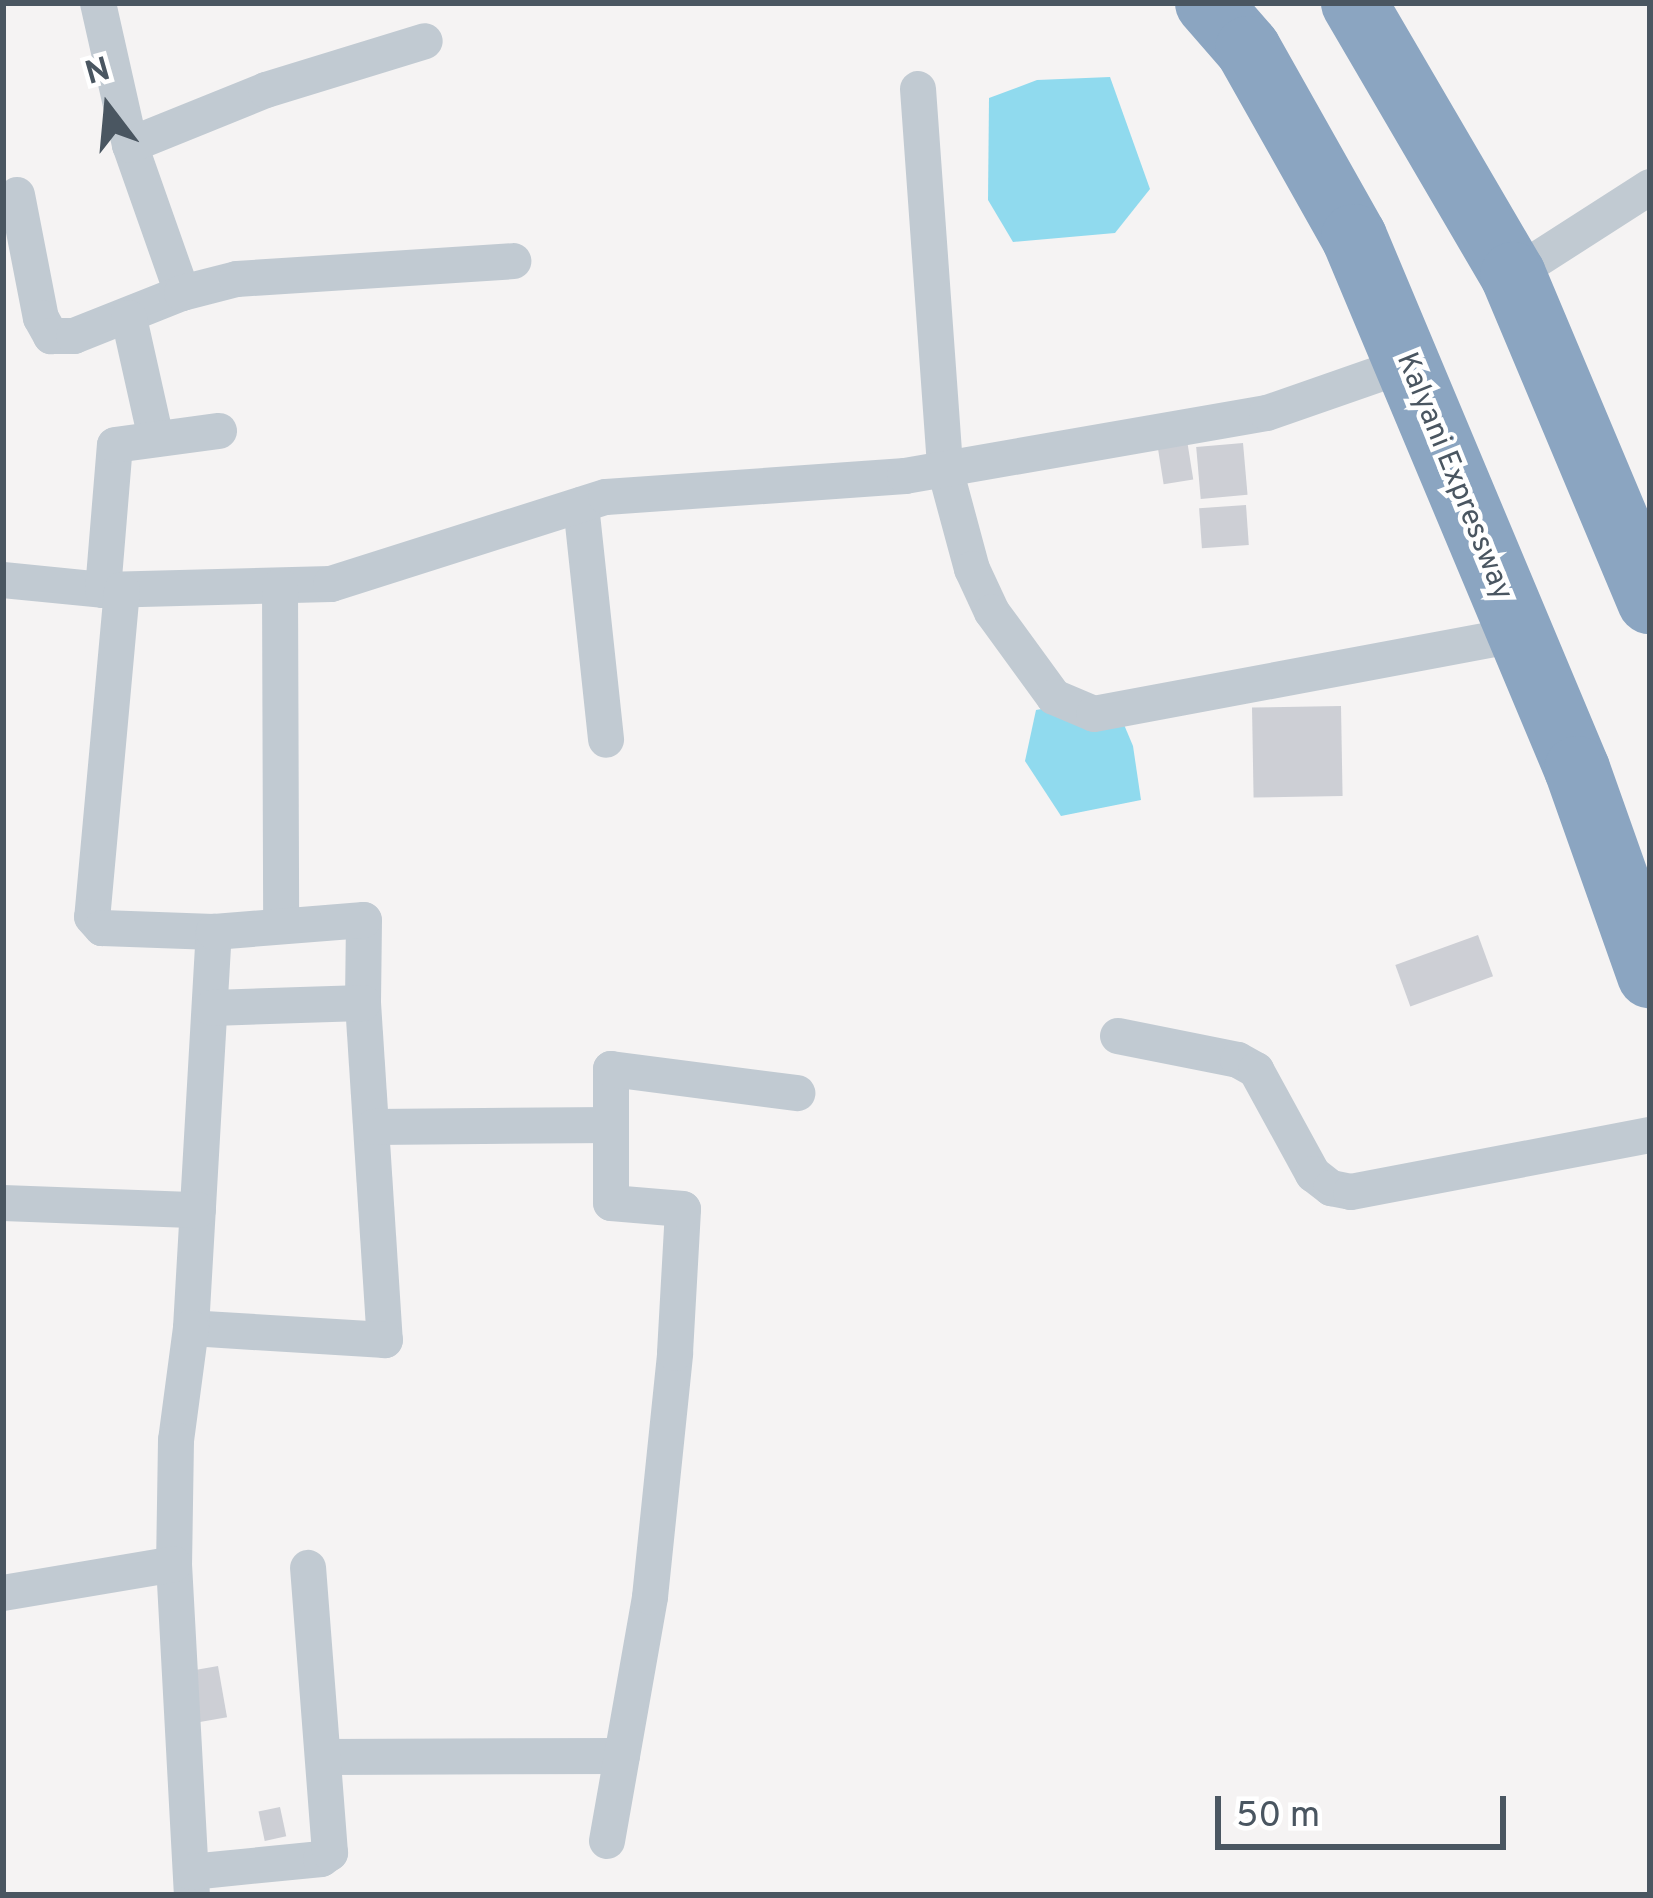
<!DOCTYPE html>
<html>
<head>
<meta charset="utf-8">
<style>
  body { margin:0 }
  #map { position:relative; width:1653px; height:1898px; overflow:hidden; background:#f5f3f3; font-family:Overpass,sans-serif }
  div>[style] { position:absolute }
  [style*='--x'] { left:calc(var(--x)*1px); top:calc(var(--y)*1px); width:calc(var(--w)*1px); rotate:calc(var(--a)*1deg) }
  .water>* { inset:0; background:#90daee }
  .building>* { inset:0; background:#cdcfd5; transform-origin:0 0 }
  .street>* { height:36px; margin:-18px; padding:0 18px; transform-origin:18px; border-radius:18px; background:#c1cad2 }
  .highway>* { height:66px; margin:-33px; padding:0 33px; transform-origin:33px; border-radius:33px; background:#8ba5c1 }
  span { translate:-50% -50%; white-space:nowrap; text-align:center; line-height:1.15; -webkit-text-stroke:9px #fff; paint-order:stroke }
  .street-label { font-size:30px; color:#4a5661 }
  .frame { position:absolute; inset:0; border:6px solid #4a5661; pointer-events:none }
  .north { position:absolute; left:48px; top:48px; width:120px; height:120px; -webkit-text-stroke:9px #fff; paint-order:stroke; rotate:344deg; font-size:33px; font-weight:700; line-height:48px; text-align:center; color:#4a5661 }
  .north::after { content:''; display:block; margin:auto; width:42px; height:54px; background:#4a5661; clip-path:polygon(50% 0,100% 100%,50% 72%,0 100%) }
  .scale { position:absolute; left:1215px; top:1796px; width:291px; height:54px; box-sizing:border-box; border:6px solid #4a5661; border-top:0; padding-left:15px; font-size:36px; line-height:42px; white-space:nowrap; color:#4a5661; -webkit-text-stroke:9px #fff; paint-order:stroke }
</style>
</head>
<body>
<div id="map">
  <div class="water">
    <i style="clip-path:polygon(1110px 77px,1150px 189px,1115px 233px,1013px 242px,988px 200px,989px 98px,1037px 80px)"></i>
    <i style="clip-path:polygon(1112px 696px,1133px 746px,1141px 800px,1061px 816px,1025px 761px,1036px 710px)"></i>
  </div>
  <div class="building">
    <i style="left:1187px;top:440px;width:40px;height:30px;rotate:81deg"></i>
    <i style="left:1243px;top:443px;width:52px;height:47px;rotate:85deg"></i>
    <i style="left:1246px;top:505px;width:40px;height:47px;rotate:86deg"></i>
    <i style="left:1341px;top:706px;width:90px;height:89px;rotate:89deg"></i>
    <i style="left:1478px;top:935px;width:44px;height:88px;rotate:70deg"></i>
    <i style="left:218px;top:1666px;width:52px;height:29px;rotate:80deg"></i>
    <i style="left:280px;top:1807px;width:30px;height:22px;rotate:78deg"></i>
  </div>
  <div class="street">
    <i style="--x:98;--y:3;--w:146;--a:77.3"></i>
    <i style="--x:130;--y:145;--w:157;--a:70.6"></i>
    <i style="--x:918;--y:89;--w:381;--a:85.9"></i>
    <i style="--x:945;--y:469;--w:104;--a:74.9"></i>
    <i style="--x:972;--y:569;--w:47;--a:65.1"></i>
    <i style="--x:992;--y:612;--w:105;--a:53.9"></i>
    <i style="--x:1054;--y:697;--w:43;--a:23"></i>
    <i style="--x:1094;--y:714;--w:430;--a:-10.6"></i>
    <i style="--x:130;--y:145;--w:147;--a:-22"></i>
    <i style="--x:266;--y:90;--w:166;--a:-17.1"></i>
    <i style="--x:17;--y:195;--w:125;--a:79"></i>
    <i style="--x:41;--y:318;--w:21;--a:61"></i>
    <i style="--x:51;--y:336;--w:23;--a:0"></i>
    <i style="--x:74;--y:336;--w:116;--a:-21.7"></i>
    <i style="--x:182;--y:293;--w:57;--a:-14.3"></i>
    <i style="--x:237;--y:279;--w:277;--a:-3.7"></i>
    <i style="--x:1513;--y:275;--w:163;--a:-32.7"></i>
    <i style="--x:129;--y:318;--w:124;--a:77.4"></i>
    <i style="--x:581;--y:505;--w:236;--a:83.9"></i>
    <i style="--x:3;--y:580;--w:100;--a:5.7"></i>
    <i style="--x:103;--y:590;--w:228;--a:-1.5"></i>
    <i style="--x:331;--y:584;--w:288;--a:-17.6"></i>
    <i style="--x:606;--y:497;--w:300;--a:-4"></i>
    <i style="--x:905;--y:476;--w:367;--a:-9.9"></i>
    <i style="--x:1267;--y:413;--w:149;--a:-19.2"></i>
    <i style="--x:280;--y:586;--w:339;--a:89.8"></i>
    <i style="--x:103;--y:590;--w:145;--a:-85.3"></i>
    <i style="--x:115;--y:445;--w:105;--a:-7.7"></i>
    <i style="--x:122;--y:590;--w:328;--a:95.2"></i>
    <i style="--x:92;--y:917;--w:15;--a:48"></i>
    <i style="--x:102;--y:928;--w:112;--a:2"></i>
    <i style="--x:364;--y:920;--w:83;--a:90.7"></i>
    <i style="--x:363;--y:1003;--w:338;--a:86.3"></i>
    <i style="--x:385;--y:1340;--w:194;--a:-176.5"></i>
    <i style="--x:191;--y:1328;--w:397;--a:-86.7"></i>
    <i style="--x:214;--y:932;--w:150;--a:-4.6"></i>
    <i style="--x:212;--y:1008;--w:151;--a:-1.9"></i>
    <i style="--x:1118;--y:1036;--w:122;--a:11.3"></i>
    <i style="--x:1238;--y:1060;--w:21;--a:29"></i>
    <i style="--x:1256;--y:1070;--w:119;--a:61.3"></i>
    <i style="--x:1313;--y:1174;--w:23;--a:38"></i>
    <i style="--x:1331;--y:1188;--w:20;--a:11"></i>
    <i style="--x:1351;--y:1192;--w:304;--a:-10.8"></i>
    <i style="--x:374;--y:1127;--w:237;--a:-0.5"></i>
    <i style="--x:3;--y:1203;--w:195;--a:2.1"></i>
    <i style="--x:191;--y:1328;--w:113;--a:97.6"></i>
    <i style="--x:176;--y:1440;--w:124;--a:90.9"></i>
    <i style="--x:174;--y:1564;--w:331;--a:86.9"></i>
    <i style="--x:3;--y:1593;--w:173;--a:-9.6"></i>
    <i style="--x:325;--y:1757;--w:297;--a:-0.2"></i>
    <i style="--x:607;--y:1841;--w:248;--a:-80"></i>
    <i style="--x:650;--y:1597;--w:245;--a:-84.1"></i>
    <i style="--x:675;--y:1353;--w:144;--a:-86.8"></i>
    <i style="--x:683;--y:1209;--w:72;--a:-175.2"></i>
    <i style="--x:611;--y:1203;--w:134;--a:-90"></i>
    <i style="--x:611;--y:1069;--w:188;--a:7.4"></i>
    <i style="--x:191;--y:1872;--w:131;--a:-5.7"></i>
    <i style="--x:321;--y:1859;--w:11;--a:-34"></i>
    <i style="--x:330;--y:1853;--w:286;--a:-94.4"></i>
  </div>
  <div class="highway">
    <i style="--x:1208;--y:3;--w:61;--a:49"></i>
    <i style="--x:1248;--y:49;--w:216;--a:60.6"></i>
    <i style="--x:1354;--y:237;--w:577;--a:67.26"></i>
    <i style="--x:1577;--y:769;--w:219;--a:70.5"></i>
    <i style="--x:1354;--y:3;--w:315;--a:59.7"></i>
    <i style="--x:1513;--y:275;--w:354;--a:67.2"></i>
  </div>
  <div class="street-label">
    <span style="left:1453px;top:477px;rotate:68deg">Kalyani Expressway</span>
  </div>
  <div class="frame"></div>
  <div class="north">N</div>
  <div class="scale">50 m</div>
</div>
</body>
</html>
